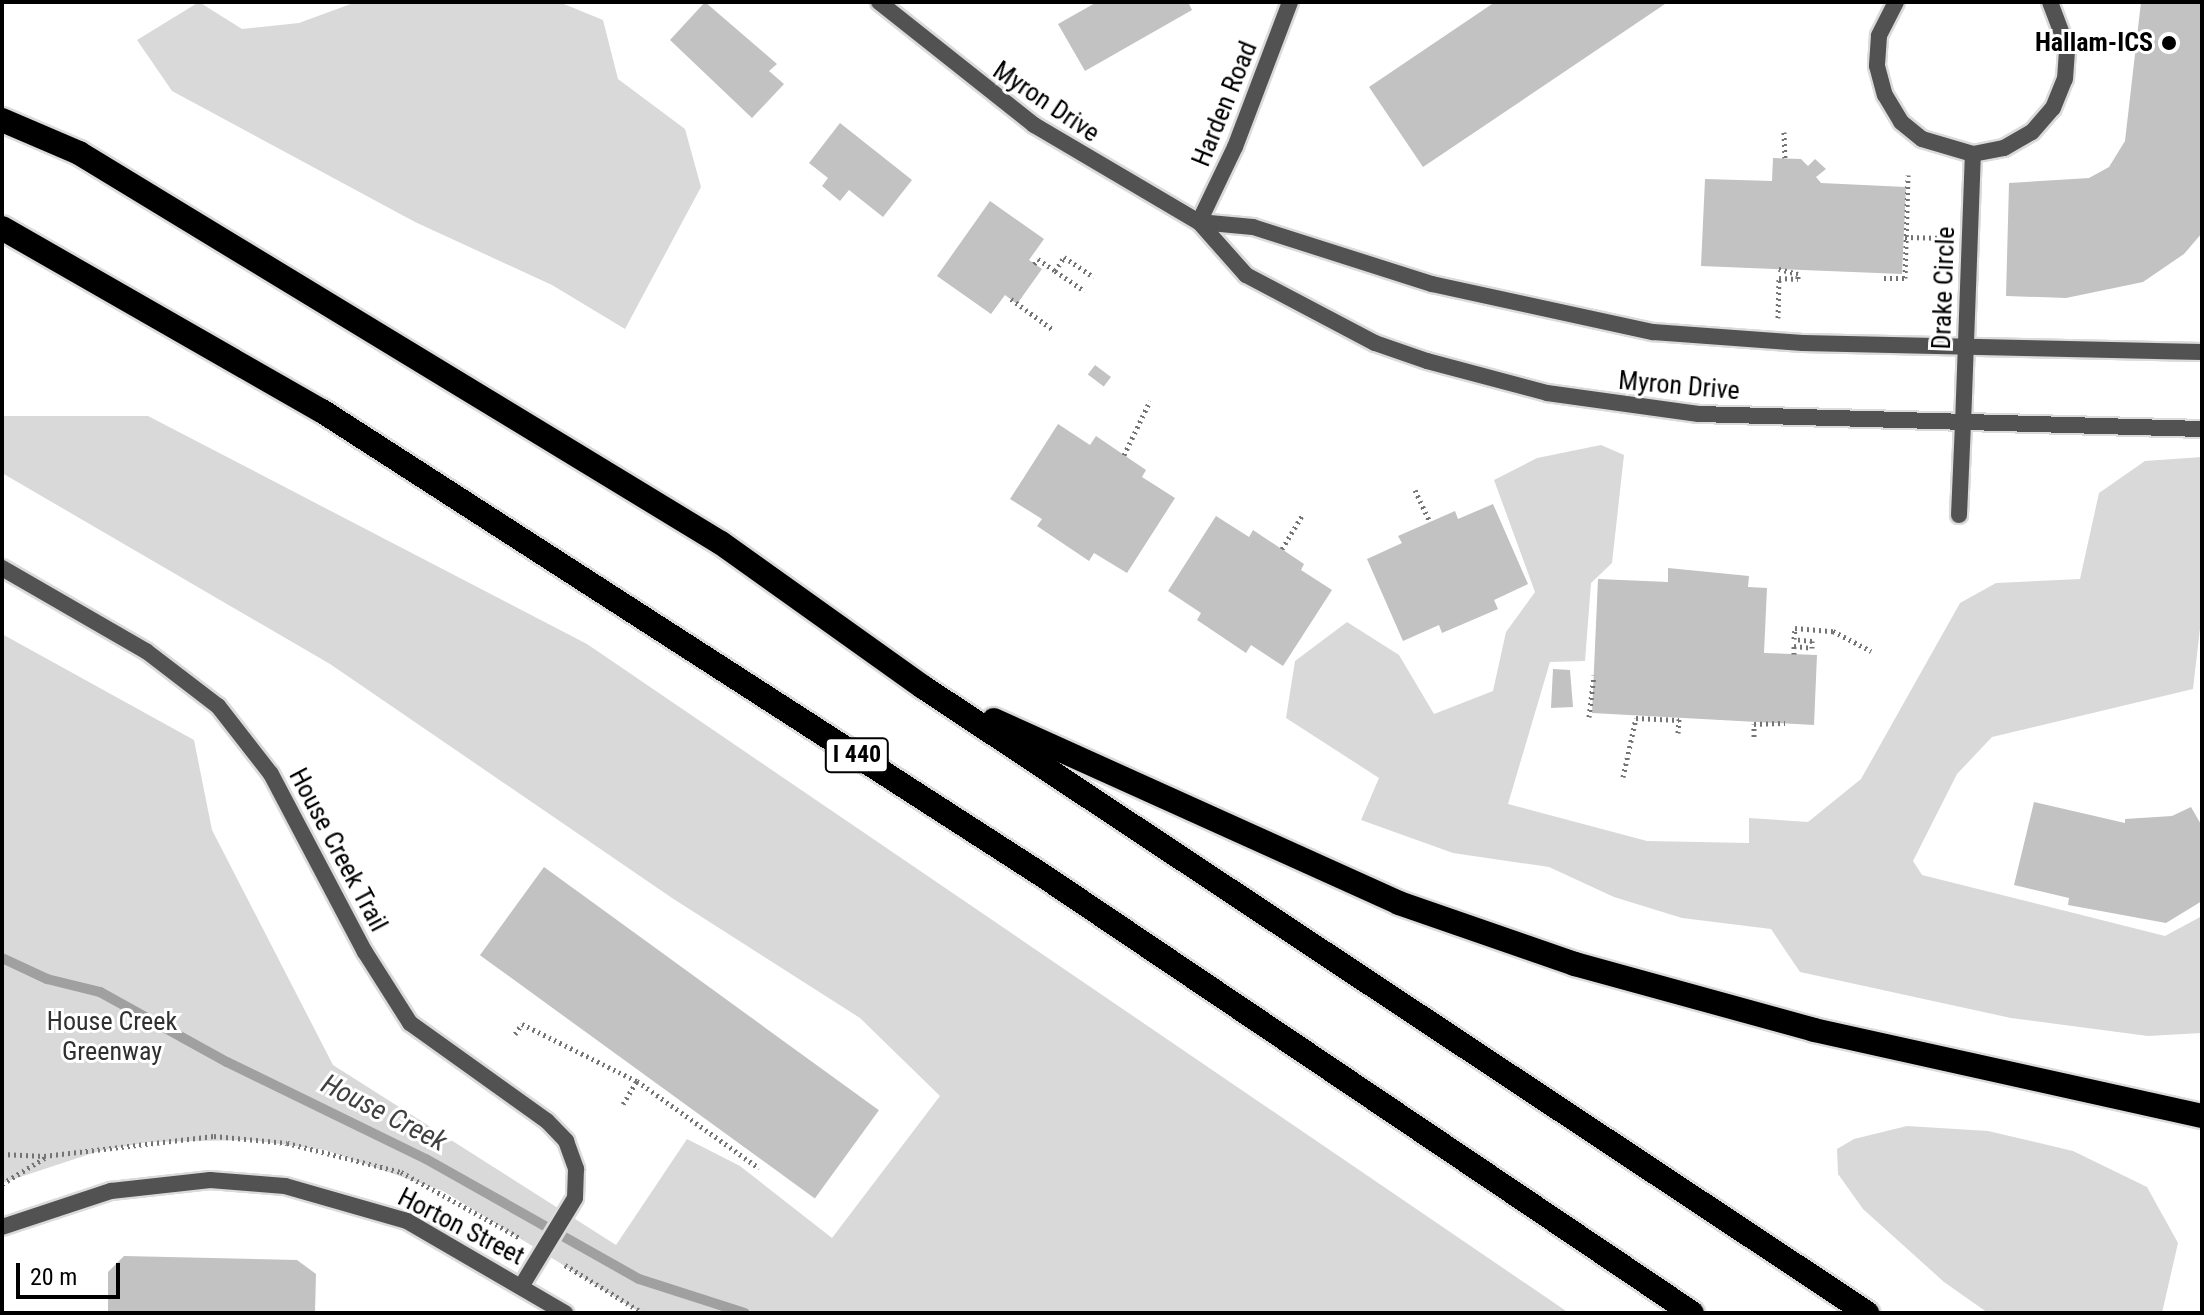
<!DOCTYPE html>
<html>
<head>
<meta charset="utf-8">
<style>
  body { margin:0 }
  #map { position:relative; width:2204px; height:1315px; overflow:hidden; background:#fff; font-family:"Roboto Condensed",sans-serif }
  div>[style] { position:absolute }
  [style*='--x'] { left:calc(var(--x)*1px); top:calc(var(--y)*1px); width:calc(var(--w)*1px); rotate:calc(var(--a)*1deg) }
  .green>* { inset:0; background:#d9d9d9 }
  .stream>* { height:10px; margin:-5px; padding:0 5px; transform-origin:5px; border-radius:5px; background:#a0a0a0 }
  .building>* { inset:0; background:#c2c2c2; transform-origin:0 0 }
  .path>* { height:5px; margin-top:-2.5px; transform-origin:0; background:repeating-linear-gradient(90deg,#747474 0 2px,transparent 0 6px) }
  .roads { filter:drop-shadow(2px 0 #dbdbdb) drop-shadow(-2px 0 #dbdbdb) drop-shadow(0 2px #dbdbdb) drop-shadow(0 -2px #dbdbdb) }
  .lane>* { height:16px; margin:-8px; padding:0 8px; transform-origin:8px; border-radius:8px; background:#525252 }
  .street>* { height:16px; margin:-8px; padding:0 8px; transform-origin:8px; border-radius:8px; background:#525252 }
  .highway>* { height:24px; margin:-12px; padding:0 12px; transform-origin:12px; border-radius:12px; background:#000 }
  .dots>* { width:22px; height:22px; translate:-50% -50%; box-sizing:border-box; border:4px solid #fff; border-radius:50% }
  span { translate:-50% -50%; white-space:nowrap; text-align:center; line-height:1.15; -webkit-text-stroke:6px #fff; paint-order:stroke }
  .shield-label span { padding:2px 6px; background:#fff; border:2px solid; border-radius:6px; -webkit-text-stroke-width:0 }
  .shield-label { font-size:24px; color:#000; font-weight:700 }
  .poi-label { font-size:26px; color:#000; font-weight:700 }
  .right { translate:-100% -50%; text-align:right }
  .street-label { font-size:26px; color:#000 }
  .park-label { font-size:26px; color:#303030 }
  .water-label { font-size:28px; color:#414141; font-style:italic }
  .frame { position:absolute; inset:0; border:4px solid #000; pointer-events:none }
  .scale { position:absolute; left:16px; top:1263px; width:104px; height:36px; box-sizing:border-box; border:4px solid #000; border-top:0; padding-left:10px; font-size:24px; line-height:28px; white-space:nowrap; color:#000; -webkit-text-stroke:6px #fff; paint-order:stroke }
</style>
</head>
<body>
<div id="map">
  <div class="green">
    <i style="clip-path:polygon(199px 2px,242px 29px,299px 23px,356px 2px,559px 2px,603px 20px,618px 79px,685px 129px,701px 187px,625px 329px,552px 285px,415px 222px,172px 91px,137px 40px)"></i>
    <i style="clip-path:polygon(2px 416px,148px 416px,587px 644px,1569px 1313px,641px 1313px,443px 1191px,325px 1150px,250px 1140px,148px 1142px,99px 1151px,2px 1183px,2px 634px,194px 740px,212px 830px,333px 1065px,616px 1245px,687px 1139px,740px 1166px,832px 1238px,940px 1096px,860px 1018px,672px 898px,330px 664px,2px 473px)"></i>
    <i style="clip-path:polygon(1601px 445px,1624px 455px,1612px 563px,1591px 583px,1585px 661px,1550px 662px,1508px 804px,1647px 841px,1749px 843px,1749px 818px,1808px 822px,1861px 779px,1960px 603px,1996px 583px,2080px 579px,2099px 493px,2145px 461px,2202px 457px,2202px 611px,2193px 689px,1992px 737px,1957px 774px,1913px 861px,1922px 875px,2165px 936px,2202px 916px,2202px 1033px,2148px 1036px,2011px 1018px,1800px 972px,1771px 929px,1682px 918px,1614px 897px,1549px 867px,1453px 853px,1361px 820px,1379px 778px,1286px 718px,1295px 661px,1347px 622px,1399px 655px,1434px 714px,1493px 691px,1506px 632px,1535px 592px,1494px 480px,1537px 458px)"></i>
    <i style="clip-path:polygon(1907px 1126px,1988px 1131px,2073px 1151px,2147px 1187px,2178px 1243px,2162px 1313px,1988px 1313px,1944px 1282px,1863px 1209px,1838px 1174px,1837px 1149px,1854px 1139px)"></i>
  </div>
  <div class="stream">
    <i style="--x:2;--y:958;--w:50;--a:25"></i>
    <i style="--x:47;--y:979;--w:55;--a:13.8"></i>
    <i style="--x:100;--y:992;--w:145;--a:28.9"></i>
    <i style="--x:227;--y:1062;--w:221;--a:26"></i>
    <i style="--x:426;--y:1159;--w:244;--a:29.4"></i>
    <i style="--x:639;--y:1279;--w:111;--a:17.8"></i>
  </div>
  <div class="building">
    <i style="clip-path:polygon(705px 2px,777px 64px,769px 71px,784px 84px,752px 118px,670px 40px)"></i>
    <i style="clip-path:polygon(1097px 2px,1188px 2px,1192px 10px,1085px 71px,1058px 24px)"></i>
    <i style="clip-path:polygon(1495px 2px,1668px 2px,1423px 167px,1369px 87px)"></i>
    <i style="clip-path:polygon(2141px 2px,2202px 2px,2202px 233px,2184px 254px,2143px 282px,2066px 298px,2006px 296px,2009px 183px,2089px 178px,2109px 167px,2125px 141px)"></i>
    <i style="clip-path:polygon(840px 123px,912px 180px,883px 217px,849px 190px,840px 201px,822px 186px,828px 178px,809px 163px)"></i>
    <i style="clip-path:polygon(1773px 158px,1801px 159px,1808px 166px,1815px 159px,1826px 169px,1816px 177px,1821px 183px,1906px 187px,1902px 274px,1701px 266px,1705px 179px,1772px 181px)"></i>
    <i style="clip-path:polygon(990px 201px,1044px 239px,1029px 260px,1042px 269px,1017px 304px,1005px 295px,991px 314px,937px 276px)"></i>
    <i style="left:1095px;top:365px;width:20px;height:12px;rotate:37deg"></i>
    <i style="clip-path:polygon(1058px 424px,1090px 445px,1096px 436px,1146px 470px,1142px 477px,1175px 498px,1127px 573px,1094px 553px,1089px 561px,1037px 526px,1042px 519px,1010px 499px)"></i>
    <i style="clip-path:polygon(1493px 504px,1528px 584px,1494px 600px,1498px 609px,1442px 633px,1439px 625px,1403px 641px,1367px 559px,1402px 543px,1398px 536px,1455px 511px,1458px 519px)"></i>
    <i style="clip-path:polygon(1216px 516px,1249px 537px,1253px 530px,1304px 564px,1301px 570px,1332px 590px,1283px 666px,1251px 645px,1246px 653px,1197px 620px,1201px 613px,1168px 591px)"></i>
    <i style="clip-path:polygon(1668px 568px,1749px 576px,1748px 587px,1767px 588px,1764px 653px,1817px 655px,1814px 725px,1592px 713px,1598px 579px,1668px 582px)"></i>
    <i style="clip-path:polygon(1553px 669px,1570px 670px,1573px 707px,1551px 708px)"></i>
    <i style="clip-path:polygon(2034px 802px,2125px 823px,2125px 819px,2172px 816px,2191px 807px,2202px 826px,2202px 901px,2166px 923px,2068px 905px,2069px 898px,2014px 885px)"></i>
    <i style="left:544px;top:867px;width:414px;height:109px;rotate:36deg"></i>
    <i style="clip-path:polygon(124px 1256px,297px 1260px,316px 1274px,315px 1313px,108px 1313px,108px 1272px)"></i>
  </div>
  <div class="path">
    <i style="--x:1784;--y:132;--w:26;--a:88"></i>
    <i style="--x:1905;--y:237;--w:42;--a:1.4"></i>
    <i style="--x:1034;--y:264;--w:6;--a:-51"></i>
    <i style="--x:1038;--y:259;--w:21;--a:35"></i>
    <i style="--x:1055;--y:271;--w:17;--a:-57"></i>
    <i style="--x:1064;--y:257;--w:36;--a:34"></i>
    <i style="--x:1055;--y:271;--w:36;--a:34"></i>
    <i style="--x:1884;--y:278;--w:21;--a:0"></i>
    <i style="--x:1905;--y:278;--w:103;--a:-88.3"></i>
    <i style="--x:1011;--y:299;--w:51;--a:36.2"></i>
    <i style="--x:1778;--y:318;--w:40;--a:-88.6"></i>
    <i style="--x:1779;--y:278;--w:19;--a:3"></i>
    <i style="--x:1798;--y:279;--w:5;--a:-90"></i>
    <i style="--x:1798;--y:274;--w:20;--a:-165"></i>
    <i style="--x:1124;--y:455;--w:60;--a:-64.3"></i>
    <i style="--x:1415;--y:490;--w:35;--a:65"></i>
    <i style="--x:1282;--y:549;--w:39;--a:-59"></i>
    <i style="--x:1794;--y:654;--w:8;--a:-90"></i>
    <i style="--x:1794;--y:646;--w:18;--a:6"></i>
    <i style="--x:1812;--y:648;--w:7;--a:-90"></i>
    <i style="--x:1812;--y:641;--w:18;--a:-174"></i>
    <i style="--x:1794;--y:639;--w:11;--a:-85"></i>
    <i style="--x:1795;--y:628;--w:38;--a:5"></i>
    <i style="--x:1833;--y:631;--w:43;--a:27.8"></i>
    <i style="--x:1589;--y:717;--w:42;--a:-83.2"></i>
    <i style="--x:1678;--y:733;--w:14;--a:-86"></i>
    <i style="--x:1754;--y:737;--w:13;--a:-90"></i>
    <i style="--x:1754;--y:724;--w:31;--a:-2"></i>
    <i style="--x:1623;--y:777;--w:60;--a:-77.6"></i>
    <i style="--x:1636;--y:718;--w:43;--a:2.7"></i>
    <i style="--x:515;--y:1034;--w:12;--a:-55"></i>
    <i style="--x:522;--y:1024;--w:128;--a:26.4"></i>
    <i style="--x:637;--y:1081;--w:150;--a:35.5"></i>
    <i style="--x:623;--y:1104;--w:27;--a:-59"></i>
    <i style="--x:2;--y:1154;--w:42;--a:2.7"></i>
    <i style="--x:44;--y:1156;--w:171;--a:-6.7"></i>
    <i style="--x:214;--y:1136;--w:73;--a:5.5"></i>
    <i style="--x:287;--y:1143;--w:118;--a:14.3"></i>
    <i style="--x:401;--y:1172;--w:138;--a:29"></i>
    <i style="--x:2;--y:1184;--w:52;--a:-31.5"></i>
    <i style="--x:565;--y:1265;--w:92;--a:31.6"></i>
  </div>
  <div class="roads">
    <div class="lane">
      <i style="--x:1959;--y:515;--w:91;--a:-87.5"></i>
      <i style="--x:2;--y:568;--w:166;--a:30"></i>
      <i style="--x:146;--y:651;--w:91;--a:37.4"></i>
      <i style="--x:218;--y:706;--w:86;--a:52.1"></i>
      <i style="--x:271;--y:774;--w:201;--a:62.2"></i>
      <i style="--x:365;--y:952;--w:84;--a:57.6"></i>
      <i style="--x:410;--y:1023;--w:168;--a:35.6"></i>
      <i style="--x:547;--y:1121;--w:28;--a:46"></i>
      <i style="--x:566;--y:1141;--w:30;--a:70"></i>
      <i style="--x:576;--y:1169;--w:29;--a:92"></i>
      <i style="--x:575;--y:1198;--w:102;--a:121.3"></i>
    </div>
    <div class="street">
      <i style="--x:879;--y:2;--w:198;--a:38.4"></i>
      <i style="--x:1034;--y:125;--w:191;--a:30.5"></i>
      <i style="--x:1199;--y:222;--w:71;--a:48.4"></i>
      <i style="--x:1246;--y:275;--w:146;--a:27.8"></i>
      <i style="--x:1375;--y:343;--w:55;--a:19.1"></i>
      <i style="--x:1427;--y:361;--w:124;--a:14.9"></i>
      <i style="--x:1547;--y:393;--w:153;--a:7.9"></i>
      <i style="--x:1699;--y:414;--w:503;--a:1.71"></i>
      <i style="--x:1896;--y:2;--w:38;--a:117"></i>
      <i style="--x:1879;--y:36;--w:30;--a:94"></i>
      <i style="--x:1877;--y:66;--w:30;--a:75"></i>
      <i style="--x:1885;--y:95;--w:31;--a:59"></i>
      <i style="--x:1901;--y:122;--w:27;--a:39"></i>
      <i style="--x:1922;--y:139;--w:53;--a:16.4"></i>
      <i style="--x:1973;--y:154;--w:32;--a:-11"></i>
      <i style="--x:2004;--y:148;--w:32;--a:-30"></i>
      <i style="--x:2032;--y:132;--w:32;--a:-49"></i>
      <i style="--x:2053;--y:108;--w:31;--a:-68"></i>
      <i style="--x:2065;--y:79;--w:32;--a:-86"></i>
      <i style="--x:2067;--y:47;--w:48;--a:-110.7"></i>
      <i style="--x:1199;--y:222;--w:54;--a:5.3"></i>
      <i style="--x:1253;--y:227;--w:188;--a:17.7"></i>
      <i style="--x:1432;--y:284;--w:226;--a:12.3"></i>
      <i style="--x:1653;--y:332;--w:150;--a:4.2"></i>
      <i style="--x:1803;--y:343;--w:399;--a:1.3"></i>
      <i style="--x:1199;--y:222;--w:83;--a:-64.4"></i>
      <i style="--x:1235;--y:147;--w:155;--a:-69.2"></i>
      <i style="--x:1963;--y:424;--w:270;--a:-87.9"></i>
      <i style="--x:2;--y:1227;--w:115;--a:-18.3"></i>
      <i style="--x:111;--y:1191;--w:100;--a:-6.3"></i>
      <i style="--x:210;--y:1180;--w:75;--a:4.6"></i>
      <i style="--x:285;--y:1186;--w:127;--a:16"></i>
      <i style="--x:407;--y:1221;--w:183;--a:30.2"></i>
    </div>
    <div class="highway">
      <i style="--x:2;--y:120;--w:84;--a:23.2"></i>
      <i style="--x:79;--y:153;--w:751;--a:31.28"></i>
      <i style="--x:721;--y:543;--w:248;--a:35.5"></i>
      <i style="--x:923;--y:687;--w:1133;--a:33.55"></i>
      <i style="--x:2;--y:228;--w:369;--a:29.8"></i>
      <i style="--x:322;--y:411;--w:860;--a:32.8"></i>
      <i style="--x:1045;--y:877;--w:780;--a:33.98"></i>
      <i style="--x:994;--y:720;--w:444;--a:24.3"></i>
      <i style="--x:1399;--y:903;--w:186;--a:19.1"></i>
      <i style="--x:1575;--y:964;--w:248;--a:15.4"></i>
      <i style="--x:1814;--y:1030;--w:397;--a:12.5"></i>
    </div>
  </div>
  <div class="dots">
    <i style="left:2169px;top:43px;background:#000"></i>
  </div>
  <div class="shield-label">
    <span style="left:857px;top:755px">I 440</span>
  </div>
  <div class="poi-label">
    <span class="right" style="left:2153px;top:43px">Hallam-ICS</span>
  </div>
  <div class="street-label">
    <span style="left:1046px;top:102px;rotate:34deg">Myron Drive</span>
    <span style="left:1225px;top:104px;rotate:-68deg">Harden Road</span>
    <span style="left:1944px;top:288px;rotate:-88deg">Drake Circle</span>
    <span style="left:1679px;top:386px;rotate:5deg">Myron Drive</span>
    <span style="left:338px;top:850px;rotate:62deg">House Creek Trail</span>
    <span style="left:461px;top:1227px;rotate:27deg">Horton Street</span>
  </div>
  <div class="park-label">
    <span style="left:112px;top:1037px">House Creek<br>Greenway</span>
  </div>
  <div class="water-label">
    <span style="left:384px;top:1113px;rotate:27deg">House Creek</span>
  </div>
  <div class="frame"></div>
  <div class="scale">20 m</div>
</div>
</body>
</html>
